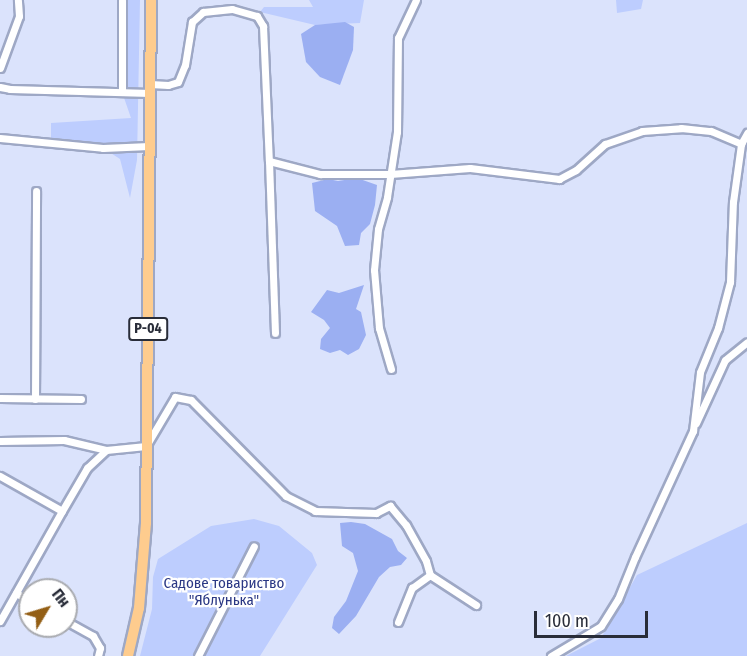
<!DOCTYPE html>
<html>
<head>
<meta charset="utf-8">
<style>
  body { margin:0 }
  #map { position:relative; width:747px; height:656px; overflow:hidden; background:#dbe3fc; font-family:"Fira Sans Condensed",sans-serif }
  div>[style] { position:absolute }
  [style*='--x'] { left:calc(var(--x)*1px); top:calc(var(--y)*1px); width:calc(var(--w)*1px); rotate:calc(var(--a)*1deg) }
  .green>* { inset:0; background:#bdcdfe }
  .water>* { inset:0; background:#9baff2 }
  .roads { filter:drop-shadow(2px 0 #9ea8c5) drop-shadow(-2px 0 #9ea8c5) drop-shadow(0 2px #9ea8c5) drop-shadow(0 -2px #9ea8c5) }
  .minor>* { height:7px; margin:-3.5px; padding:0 3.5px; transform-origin:3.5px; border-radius:3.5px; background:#fff }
  .primary>* { height:10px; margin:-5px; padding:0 5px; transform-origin:5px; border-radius:5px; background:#fecc8e }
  span { translate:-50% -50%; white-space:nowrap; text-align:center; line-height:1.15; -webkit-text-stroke:4.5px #fff; paint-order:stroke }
  .shield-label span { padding:2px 4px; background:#fff; border:2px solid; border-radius:4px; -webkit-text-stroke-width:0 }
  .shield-label { font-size:14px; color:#292d39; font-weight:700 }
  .park-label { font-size:15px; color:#2a3784 }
  .north { position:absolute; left:18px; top:578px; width:60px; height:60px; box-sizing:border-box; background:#fff; border:2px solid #a9abb0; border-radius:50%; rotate:52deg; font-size:16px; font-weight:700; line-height:24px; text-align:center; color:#292d39 }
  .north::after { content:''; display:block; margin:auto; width:21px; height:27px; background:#935e14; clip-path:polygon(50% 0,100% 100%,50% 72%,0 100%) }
  .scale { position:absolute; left:534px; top:611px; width:114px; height:27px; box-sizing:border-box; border:3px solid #292d39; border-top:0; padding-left:8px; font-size:18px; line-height:21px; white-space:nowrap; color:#292d39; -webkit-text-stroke:4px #fff; paint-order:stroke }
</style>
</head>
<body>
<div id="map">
  <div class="green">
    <i style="clip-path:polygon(122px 0,140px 0,137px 160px,130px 198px,120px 159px,103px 148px,51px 143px,51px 123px,131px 118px,122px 92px)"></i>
    <i style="clip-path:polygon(309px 0,364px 0,360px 23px,315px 25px,260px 12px,264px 7px,313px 7px)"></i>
    <i style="clip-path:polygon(616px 0,643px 0,641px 9px,617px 13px)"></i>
    <i style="clip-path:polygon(254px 519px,279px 526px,312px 553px,317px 565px,260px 656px,140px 656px,152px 609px,153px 577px,158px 559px,211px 526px)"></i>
    <i style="clip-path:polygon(747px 523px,747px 656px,566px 656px,601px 638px,637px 575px)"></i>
  </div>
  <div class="water">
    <i style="clip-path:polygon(345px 22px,354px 27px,353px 50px,340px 85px,320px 77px,306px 62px,301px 34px,315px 25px)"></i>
    <i style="clip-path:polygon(357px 178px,377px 185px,375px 205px,370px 224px,361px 233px,359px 245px,345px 246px,337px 226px,315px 211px,312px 183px,328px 179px,338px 181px)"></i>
    <i style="clip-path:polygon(364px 285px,356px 309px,361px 312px,366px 335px,359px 349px,348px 355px,340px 350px,330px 353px,320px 349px,321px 339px,330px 328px,324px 320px,311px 312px,327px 290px,339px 293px)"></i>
    <i style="clip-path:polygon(351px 522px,365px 524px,392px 539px,398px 551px,407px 558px,401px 565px,390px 567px,379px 577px,356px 616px,339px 634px,332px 628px,334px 617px,346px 601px,358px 571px,353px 553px,342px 546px,340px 523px)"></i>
  </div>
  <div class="roads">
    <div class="minor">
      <i style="--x:122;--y:0;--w:92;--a:90"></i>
      <i style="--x:0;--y:68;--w:55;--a:-69.9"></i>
      <i style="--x:19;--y:16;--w:16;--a:-94"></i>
      <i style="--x:150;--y:84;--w:18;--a:3"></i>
      <i style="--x:168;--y:85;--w:10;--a:-17"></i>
      <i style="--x:178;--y:82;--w:18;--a:-68"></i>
      <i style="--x:185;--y:65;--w:44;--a:-80.8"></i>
      <i style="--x:192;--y:22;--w:15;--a:-42"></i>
      <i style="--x:203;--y:12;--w:29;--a:-6"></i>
      <i style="--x:232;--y:9;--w:26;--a:16"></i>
      <i style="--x:257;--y:16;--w:12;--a:59"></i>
      <i style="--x:263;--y:26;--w:135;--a:87.5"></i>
      <i style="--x:269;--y:161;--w:53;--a:14.3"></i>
      <i style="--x:320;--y:174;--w:70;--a:0"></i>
      <i style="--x:390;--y:174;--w:80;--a:-4.3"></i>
      <i style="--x:470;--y:168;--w:90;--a:7"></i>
      <i style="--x:559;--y:179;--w:19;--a:-28"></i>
      <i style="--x:576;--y:170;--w:39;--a:-42"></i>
      <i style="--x:605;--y:144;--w:39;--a:-19"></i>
      <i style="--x:642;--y:131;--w:39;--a:-4"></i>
      <i style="--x:681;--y:128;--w:30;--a:6"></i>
      <i style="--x:711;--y:131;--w:33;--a:23"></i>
      <i style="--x:0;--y:87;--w:10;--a:11"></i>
      <i style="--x:10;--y:89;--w:140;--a:1.6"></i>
      <i style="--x:0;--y:138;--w:103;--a:5.5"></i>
      <i style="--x:103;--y:148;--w:46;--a:-2.5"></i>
      <i style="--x:269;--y:161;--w:172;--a:88"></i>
      <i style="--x:391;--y:369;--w:43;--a:-106.3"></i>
      <i style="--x:379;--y:328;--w:58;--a:-94.9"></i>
      <i style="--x:374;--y:270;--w:41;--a:-84.4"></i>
      <i style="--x:378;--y:229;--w:33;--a:-74"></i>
      <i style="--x:387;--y:197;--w:66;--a:-81.3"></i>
      <i style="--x:397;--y:132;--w:94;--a:-89.4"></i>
      <i style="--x:398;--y:38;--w:42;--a:-64.7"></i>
      <i style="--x:0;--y:398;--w:81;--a:0.7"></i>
      <i style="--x:35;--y:399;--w:208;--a:-89.7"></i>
      <i style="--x:696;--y:423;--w:69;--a:-65.3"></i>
      <i style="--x:725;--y:360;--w:28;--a:-39"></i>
      <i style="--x:0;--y:441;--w:64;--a:-0.9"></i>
      <i style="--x:64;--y:440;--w:43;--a:13.4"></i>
      <i style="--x:106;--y:450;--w:40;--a:-5.7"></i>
      <i style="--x:146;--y:446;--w:57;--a:-59.4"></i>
      <i style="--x:175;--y:397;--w:16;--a:11"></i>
      <i style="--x:191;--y:400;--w:135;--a:45.3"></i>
      <i style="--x:286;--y:496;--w:33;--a:27"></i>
      <i style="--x:315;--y:511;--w:61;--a:1.9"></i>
      <i style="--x:376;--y:513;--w:16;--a:-27"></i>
      <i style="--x:390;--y:506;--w:25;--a:50"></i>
      <i style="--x:406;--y:525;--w:41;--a:60.9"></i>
      <i style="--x:426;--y:561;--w:15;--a:74"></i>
      <i style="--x:430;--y:575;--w:55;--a:33.1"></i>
      <i style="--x:0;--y:476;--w:71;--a:29.4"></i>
      <i style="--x:62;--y:511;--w:50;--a:-59.8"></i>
      <i style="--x:87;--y:468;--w:26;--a:-43"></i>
      <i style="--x:16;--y:593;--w:16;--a:30"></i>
      <i style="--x:0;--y:621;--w:126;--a:-60.6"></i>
      <i style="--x:66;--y:621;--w:31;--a:29"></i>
      <i style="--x:93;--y:636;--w:14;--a:60"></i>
      <i style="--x:100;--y:648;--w:8;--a:104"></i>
      <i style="--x:398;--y:622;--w:37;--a:-68"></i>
      <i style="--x:412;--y:588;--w:22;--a:-36"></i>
      <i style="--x:198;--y:656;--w:123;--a:-63"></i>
      <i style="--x:551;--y:656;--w:58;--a:-31"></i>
      <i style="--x:601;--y:626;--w:32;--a:-58"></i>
      <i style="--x:618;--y:599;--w:45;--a:-68"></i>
      <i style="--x:635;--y:557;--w:139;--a:-65.3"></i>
      <i style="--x:693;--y:431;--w:59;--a:-83.2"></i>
      <i style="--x:700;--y:372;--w:48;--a:-67.8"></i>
      <i style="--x:718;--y:328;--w:48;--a:-75.4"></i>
      <i style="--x:730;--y:282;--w:80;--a:-87.9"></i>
      <i style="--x:733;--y:202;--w:59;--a:-82.1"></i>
      <i style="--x:741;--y:144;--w:13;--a:-61"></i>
    </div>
    <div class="primary">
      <i style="--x:128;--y:656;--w:49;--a:-77.1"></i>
      <i style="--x:139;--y:608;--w:85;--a:-85.3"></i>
      <i style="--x:146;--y:523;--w:523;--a:-89.45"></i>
    </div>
  </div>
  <div class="shield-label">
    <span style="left:148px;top:329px">Р-04</span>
  </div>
  <div class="park-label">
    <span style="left:224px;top:592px">Садове товариство<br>"Яблунька"</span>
  </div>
  <div class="north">Пн</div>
  <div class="scale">100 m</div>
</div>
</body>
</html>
